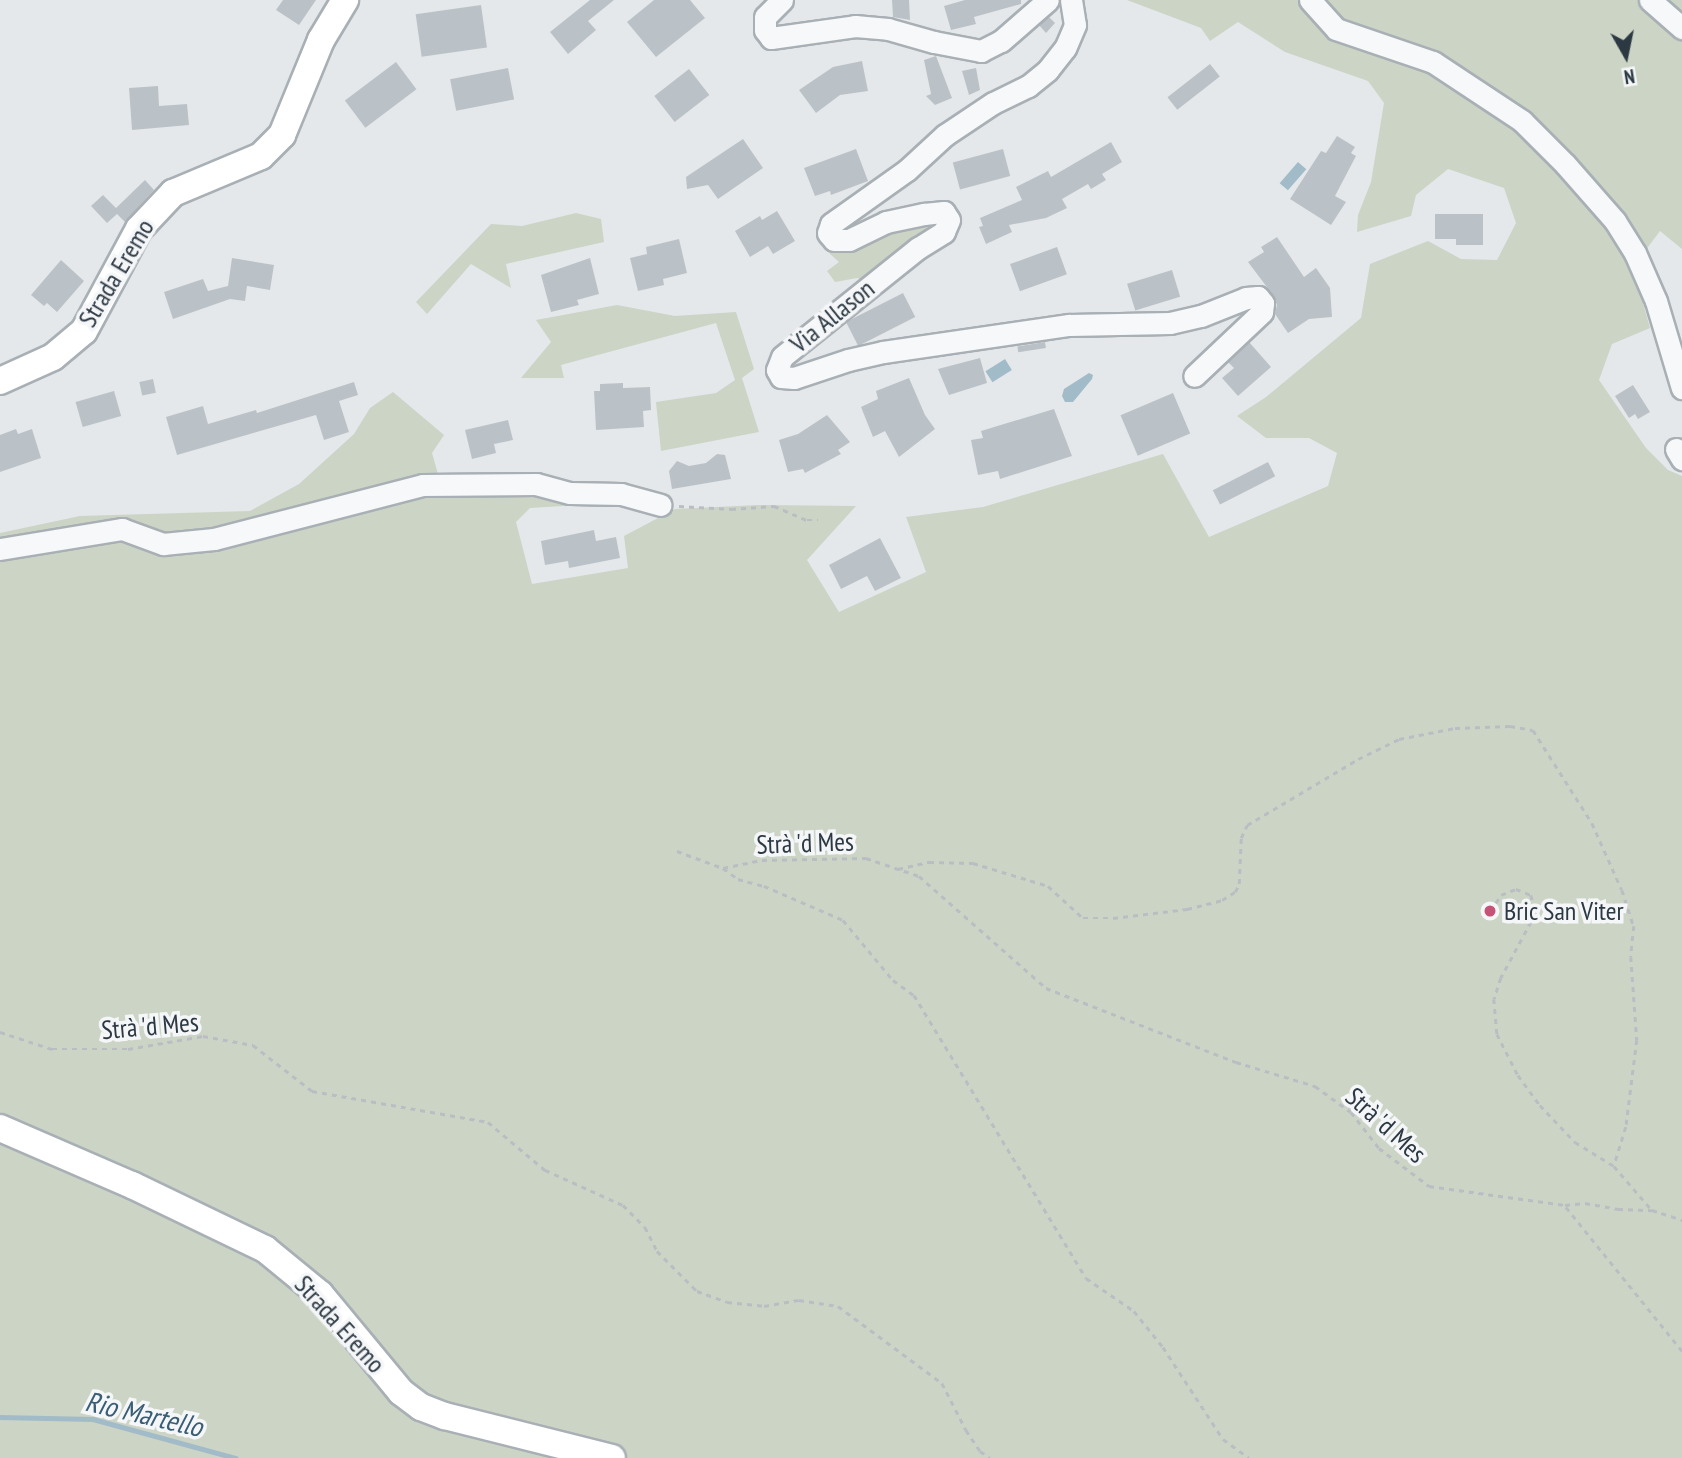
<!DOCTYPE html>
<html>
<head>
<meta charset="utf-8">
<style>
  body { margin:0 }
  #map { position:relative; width:1682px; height:1458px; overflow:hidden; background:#e4e8eb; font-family:"PT Sans Narrow",sans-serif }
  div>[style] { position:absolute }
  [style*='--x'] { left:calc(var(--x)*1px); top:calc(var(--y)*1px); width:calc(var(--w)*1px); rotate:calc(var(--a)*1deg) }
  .green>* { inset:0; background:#ccd4c6 }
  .water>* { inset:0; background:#a2bbc8; transform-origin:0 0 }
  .stream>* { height:4.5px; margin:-2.25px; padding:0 2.25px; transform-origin:2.25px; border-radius:2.25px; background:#a2bbc8 }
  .building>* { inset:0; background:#bbc2c7; transform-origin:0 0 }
  .path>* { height:2.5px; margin-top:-1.25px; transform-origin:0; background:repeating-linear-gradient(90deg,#babec2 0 5px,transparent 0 10px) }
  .roads { filter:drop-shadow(2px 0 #a9b0b5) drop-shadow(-2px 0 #a9b0b5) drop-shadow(0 2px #a9b0b5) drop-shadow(0 -2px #a9b0b5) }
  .minor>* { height:21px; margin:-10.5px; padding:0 10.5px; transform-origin:10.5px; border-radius:10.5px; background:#f7f8f9 }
  .major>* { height:26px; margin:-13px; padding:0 13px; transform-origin:13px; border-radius:13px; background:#fff }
  .dots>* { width:19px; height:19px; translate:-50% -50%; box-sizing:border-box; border:4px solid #f4f6f8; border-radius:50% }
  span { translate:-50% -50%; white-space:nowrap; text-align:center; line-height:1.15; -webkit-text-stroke:7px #f4f6f8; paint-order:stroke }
  .street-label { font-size:26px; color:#2c3842 }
  .poi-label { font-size:26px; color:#2c3842 }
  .left { translate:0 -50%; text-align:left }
  .water-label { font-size:28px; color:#395d74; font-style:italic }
  .north { position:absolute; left:1591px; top:21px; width:70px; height:70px; -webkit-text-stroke:5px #f4f6f8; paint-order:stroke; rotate:171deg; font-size:19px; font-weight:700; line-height:28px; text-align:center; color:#2c3842 }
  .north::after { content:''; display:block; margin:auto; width:24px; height:32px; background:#2c3842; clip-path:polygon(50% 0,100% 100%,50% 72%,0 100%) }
</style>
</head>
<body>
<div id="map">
  <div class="green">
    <i style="clip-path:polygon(1127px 0,1682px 0,1682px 249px,1660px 231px,1633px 267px,1650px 328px,1612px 344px,1599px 380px,1646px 448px,1668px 470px,1682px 476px,1682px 1458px,0 1458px,0 533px,80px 516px,250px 511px,299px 484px,354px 434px,370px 408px,393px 392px,444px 435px,432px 453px,442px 488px,538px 490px,613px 503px,530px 508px,516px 522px,532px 584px,628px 568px,624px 536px,675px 509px,758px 505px,856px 506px,807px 560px,839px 612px,926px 572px,906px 517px,983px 507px,1163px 454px,1209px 537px,1328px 486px,1337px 453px,1309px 438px,1266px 438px,1237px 416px,1266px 397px,1361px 318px,1370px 264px,1428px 241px,1461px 259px,1497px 260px,1516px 223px,1504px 188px,1448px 169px,1416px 195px,1411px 216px,1357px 232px,1358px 215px,1371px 182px,1384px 103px,1368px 81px,1285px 52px,1238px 22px,1210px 41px,1201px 28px)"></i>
    <i style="clip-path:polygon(576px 213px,601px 219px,604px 242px,506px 264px,511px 288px,471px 264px,427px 314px,416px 302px,491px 224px,522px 226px)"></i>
    <i style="clip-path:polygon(936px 219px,933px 228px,866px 281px,857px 278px,835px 282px,827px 271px,839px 262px,829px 253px,913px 222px)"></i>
    <i style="clip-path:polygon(617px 305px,675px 316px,736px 312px,754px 369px,742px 378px,759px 432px,661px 451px,656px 402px,716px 393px,735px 380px,716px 323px,561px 365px,564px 378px,521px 378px,551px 342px,536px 320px)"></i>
  </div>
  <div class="water">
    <i style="left:1298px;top:162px;width:11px;height:28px;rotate:41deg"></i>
    <i style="left:1005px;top:359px;width:13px;height:23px;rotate:58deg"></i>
    <i style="clip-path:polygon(1089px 373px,1093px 375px,1092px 379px,1073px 402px,1065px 402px,1062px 396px,1064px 389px)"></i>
  </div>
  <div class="stream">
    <i style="--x:0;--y:1417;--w:93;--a:1.2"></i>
    <i style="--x:93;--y:1419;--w:148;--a:15.3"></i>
  </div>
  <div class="building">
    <i style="clip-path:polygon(283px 0,316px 0,299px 25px,276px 10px)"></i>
    <i style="clip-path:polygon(590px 0,614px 0,588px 21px,596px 30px,568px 54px,550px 32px)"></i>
    <i style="clip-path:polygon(654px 0,690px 0,705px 18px,656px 57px,627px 22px)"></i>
    <i style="clip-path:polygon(892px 0,909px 0,910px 20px,893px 17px)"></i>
    <i style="clip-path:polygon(965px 0,1021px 0,1021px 4px,974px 17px,976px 24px,951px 30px,944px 6px)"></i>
    <i style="left:481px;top:5px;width:43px;height:66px;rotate:82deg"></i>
    <i style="clip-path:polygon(1049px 17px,1055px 23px,1046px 33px,1039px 25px)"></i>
    <i style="clip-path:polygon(936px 56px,952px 98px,935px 105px,926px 96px,931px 94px,924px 60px)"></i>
    <i style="clip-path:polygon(862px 61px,868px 91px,840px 95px,816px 113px,799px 90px,833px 67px)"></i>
    <i style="left:396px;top:62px;width:34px;height:64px;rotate:53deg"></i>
    <i style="left:1210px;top:64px;width:16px;height:54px;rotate:52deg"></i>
    <i style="left:508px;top:68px;width:32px;height:59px;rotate:79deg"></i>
    <i style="clip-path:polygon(976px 68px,980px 90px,969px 95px,962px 71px)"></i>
    <i style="left:689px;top:69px;width:33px;height:44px;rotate:52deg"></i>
    <i style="clip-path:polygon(158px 86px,159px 106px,187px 104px,189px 125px,132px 130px,129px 88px)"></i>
    <i style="clip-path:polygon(1337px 136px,1355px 147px,1351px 153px,1356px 156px,1335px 196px,1346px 202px,1331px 225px,1290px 199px,1321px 151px,1326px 153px)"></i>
    <i style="clip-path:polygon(743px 139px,763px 168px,718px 199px,708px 185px,687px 189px,686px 177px)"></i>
    <i style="clip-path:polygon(1111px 142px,1122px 162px,1102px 174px,1106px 180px,1091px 189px,1088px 184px,1062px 199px,1067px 208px,1046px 218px,1009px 225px,1012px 232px,986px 244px,979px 227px,983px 226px,980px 218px,1022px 200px,1016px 187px,1048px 171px,1051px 177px)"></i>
    <i style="clip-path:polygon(856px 149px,868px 181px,831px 195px,830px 191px,815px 196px,804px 168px)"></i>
    <i style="left:1003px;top:149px;width:28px;height:52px;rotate:75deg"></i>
    <i style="clip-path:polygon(145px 180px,154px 190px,125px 222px,117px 214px,107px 223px,91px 206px,103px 195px,116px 208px)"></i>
    <i style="clip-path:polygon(777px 211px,795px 241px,773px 254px,768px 246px,750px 257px,735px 231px,760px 216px,762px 220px)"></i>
    <i style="clip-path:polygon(1435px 214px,1483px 214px,1483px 245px,1456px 245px,1456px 239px,1435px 239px)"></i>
    <i style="clip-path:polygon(1277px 237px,1304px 277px,1316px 268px,1330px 288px,1332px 317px,1309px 319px,1288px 333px,1275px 314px,1277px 305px,1273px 295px,1248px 262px,1264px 252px,1261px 247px)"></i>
    <i style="clip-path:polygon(679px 239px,687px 273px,663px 279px,664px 285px,638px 291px,630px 258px,647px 254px,646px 247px)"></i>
    <i style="left:1057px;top:247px;width:29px;height:50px;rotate:70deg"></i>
    <i style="clip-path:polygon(232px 258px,274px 265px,270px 290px,247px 286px,245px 301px,230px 299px,173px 319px,164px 292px,203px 279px,208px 291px,228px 286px)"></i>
    <i style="clip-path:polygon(590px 258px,599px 294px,577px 300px,579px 305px,551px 312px,541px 275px)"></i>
    <i style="clip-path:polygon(61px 260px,84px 281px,57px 312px,47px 303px,44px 306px,31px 295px)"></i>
    <i style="left:1172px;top:270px;width:28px;height:47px;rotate:73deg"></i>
    <i style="left:903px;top:293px;width:27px;height:64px;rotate:63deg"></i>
    <i style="left:1045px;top:342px;width:6px;height:28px;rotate:81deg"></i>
    <i style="clip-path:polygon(1249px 342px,1271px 367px,1238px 396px,1222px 378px,1234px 368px,1228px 362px)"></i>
    <i style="clip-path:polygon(980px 358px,987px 383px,949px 395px,938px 369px)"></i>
    <i style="clip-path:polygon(909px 378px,925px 415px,935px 429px,899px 457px,885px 431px,873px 437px,861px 407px,878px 399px,876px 391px)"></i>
    <i style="left:153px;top:379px;width:14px;height:14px;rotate:78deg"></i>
    <i style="clip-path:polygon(354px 382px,358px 395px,339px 401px,349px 432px,324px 440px,316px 415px,177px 455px,166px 417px,203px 406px,208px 424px,256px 410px,257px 413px)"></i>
    <i style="clip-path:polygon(623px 383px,623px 388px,650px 387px,651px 410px,643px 411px,644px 427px,596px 430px,594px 391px,600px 391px,600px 384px)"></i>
    <i style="clip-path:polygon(1633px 385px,1650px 412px,1638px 419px,1635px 414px,1629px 418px,1615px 396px)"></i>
    <i style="left:114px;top:391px;width:26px;height:40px;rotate:74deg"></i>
    <i style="left:1173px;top:393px;width:44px;height:57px;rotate:67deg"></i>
    <i style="clip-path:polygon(1054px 409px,1072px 456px,1000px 479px,998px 471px,978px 475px,971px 440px,983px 438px,981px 431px)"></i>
    <i style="clip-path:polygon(827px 415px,850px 442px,838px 450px,841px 454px,805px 473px,803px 469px,788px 472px,779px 440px,798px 434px)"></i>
    <i style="clip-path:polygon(508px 420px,513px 440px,494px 444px,496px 453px,472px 459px,465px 430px)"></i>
    <i style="clip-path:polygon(16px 429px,18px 434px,32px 429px,41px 458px,0 472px,0 435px)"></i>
    <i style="clip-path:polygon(717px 454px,725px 455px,731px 479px,672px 489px,669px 471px,677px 461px,689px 466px,706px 463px)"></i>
    <i style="left:1268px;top:462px;width:16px;height:62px;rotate:63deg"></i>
    <i style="clip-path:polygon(594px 530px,596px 541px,616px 537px,620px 558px,569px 568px,568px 561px,545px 565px,541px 541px)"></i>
    <i style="clip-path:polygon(880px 538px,901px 578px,875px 591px,867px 576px,841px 589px,829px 565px)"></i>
  </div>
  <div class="path">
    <i style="--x:679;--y:506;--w:52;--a:3.3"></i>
    <i style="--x:731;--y:509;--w:43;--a:-4"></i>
    <i style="--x:774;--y:506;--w:36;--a:23"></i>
    <i style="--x:807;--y:520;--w:11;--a:0"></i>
    <i style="--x:677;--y:851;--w:49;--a:20.3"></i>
    <i style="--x:723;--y:868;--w:19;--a:36"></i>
    <i style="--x:738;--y:879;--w:27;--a:15"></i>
    <i style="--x:764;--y:886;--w:86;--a:23.3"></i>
    <i style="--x:843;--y:920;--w:78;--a:50.2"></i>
    <i style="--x:893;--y:980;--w:26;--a:36"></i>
    <i style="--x:914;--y:995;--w:331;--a:58.7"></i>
    <i style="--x:1086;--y:1278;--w:58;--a:34.5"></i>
    <i style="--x:1134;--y:1311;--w:46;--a:51.1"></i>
    <i style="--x:1163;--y:1347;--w:110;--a:56.9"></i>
    <i style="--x:1223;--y:1439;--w:32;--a:36"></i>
    <i style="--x:723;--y:868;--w:40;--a:-12"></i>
    <i style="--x:762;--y:860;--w:104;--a:-1.1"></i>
    <i style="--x:866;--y:858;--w:56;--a:18.8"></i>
    <i style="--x:919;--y:876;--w:169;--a:41.4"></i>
    <i style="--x:1046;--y:988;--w:204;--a:21.3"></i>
    <i style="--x:1236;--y:1062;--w:83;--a:16.9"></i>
    <i style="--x:1315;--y:1086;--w:44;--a:35.8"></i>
    <i style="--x:1351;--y:1112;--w:46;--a:52.1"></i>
    <i style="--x:1379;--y:1148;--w:63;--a:37.2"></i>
    <i style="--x:1429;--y:1186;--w:137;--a:8"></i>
    <i style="--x:1565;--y:1205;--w:20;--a:-6"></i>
    <i style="--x:1585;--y:1203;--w:34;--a:10"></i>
    <i style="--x:1618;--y:1209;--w:34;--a:2"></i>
    <i style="--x:1652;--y:1210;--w:32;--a:18"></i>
    <i style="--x:898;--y:869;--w:32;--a:-13"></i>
    <i style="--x:929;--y:862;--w:44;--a:1.3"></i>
    <i style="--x:973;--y:863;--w:78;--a:17"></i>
    <i style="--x:1048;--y:886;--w:47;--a:42.4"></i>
    <i style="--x:1083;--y:918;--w:30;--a:0"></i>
    <i style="--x:1113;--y:918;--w:75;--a:-6.9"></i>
    <i style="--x:1187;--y:909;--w:36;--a:-14"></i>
    <i style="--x:1222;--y:900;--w:15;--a:-32"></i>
    <i style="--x:1235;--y:892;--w:9;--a:-63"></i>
    <i style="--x:1239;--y:884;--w:46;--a:-87.5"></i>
    <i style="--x:1241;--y:838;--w:14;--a:-65"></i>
    <i style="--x:1247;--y:825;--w:129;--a:-30.7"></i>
    <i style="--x:1358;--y:759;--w:46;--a:-26"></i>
    <i style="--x:1399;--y:739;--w:57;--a:-11.1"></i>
    <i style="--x:1455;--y:728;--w:55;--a:-2.1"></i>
    <i style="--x:1510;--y:726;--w:23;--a:10"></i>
    <i style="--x:1533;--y:730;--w:110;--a:57.6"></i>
    <i style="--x:1592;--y:823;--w:73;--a:65.9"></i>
    <i style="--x:1622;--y:890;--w:38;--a:72"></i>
    <i style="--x:1634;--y:926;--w:31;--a:96"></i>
    <i style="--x:1631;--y:957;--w:83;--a:85.9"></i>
    <i style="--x:1637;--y:1040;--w:88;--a:97.2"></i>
    <i style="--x:1626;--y:1127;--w:41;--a:107.1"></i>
    <i style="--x:1490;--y:911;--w:19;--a:-55"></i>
    <i style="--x:1501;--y:895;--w:16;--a:-22"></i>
    <i style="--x:1516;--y:889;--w:16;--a:22"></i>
    <i style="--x:1531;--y:895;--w:19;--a:74"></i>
    <i style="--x:1536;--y:913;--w:74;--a:118.3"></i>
    <i style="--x:1501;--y:978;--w:22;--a:108"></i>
    <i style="--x:1494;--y:999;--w:35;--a:85"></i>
    <i style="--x:1497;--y:1034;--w:46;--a:62.9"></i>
    <i style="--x:1518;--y:1075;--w:37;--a:54"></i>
    <i style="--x:1540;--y:1105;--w:51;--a:46.6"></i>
    <i style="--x:1575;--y:1142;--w:46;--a:31.6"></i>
    <i style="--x:1614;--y:1166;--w:57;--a:49.3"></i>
    <i style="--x:0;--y:1032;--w:55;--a:18.1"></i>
    <i style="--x:52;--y:1049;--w:76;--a:0"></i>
    <i style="--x:128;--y:1049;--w:76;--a:-9.8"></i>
    <i style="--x:203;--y:1036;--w:51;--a:10.2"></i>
    <i style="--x:253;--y:1045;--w:75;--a:37.9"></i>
    <i style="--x:312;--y:1091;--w:179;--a:10"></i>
    <i style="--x:488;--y:1122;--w:75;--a:40.1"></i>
    <i style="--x:545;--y:1170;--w:85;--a:24.2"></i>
    <i style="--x:623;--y:1205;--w:31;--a:45"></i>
    <i style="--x:645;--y:1227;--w:27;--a:63"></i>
    <i style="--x:657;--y:1251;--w:57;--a:45"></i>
    <i style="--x:697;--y:1291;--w:32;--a:20"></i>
    <i style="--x:727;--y:1302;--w:37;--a:6"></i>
    <i style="--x:764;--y:1306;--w:36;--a:-10"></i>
    <i style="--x:799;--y:1300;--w:39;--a:9"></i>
    <i style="--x:838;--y:1306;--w:129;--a:36.5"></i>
    <i style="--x:942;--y:1383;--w:53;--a:62.9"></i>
    <i style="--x:966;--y:1430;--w:25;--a:56"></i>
    <i style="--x:980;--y:1451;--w:12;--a:35"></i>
    <i style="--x:1566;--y:1207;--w:185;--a:51.1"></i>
  </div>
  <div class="roads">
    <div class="minor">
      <i style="--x:782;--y:0;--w:24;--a:135"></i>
      <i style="--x:765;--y:17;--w:13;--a:90"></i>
      <i style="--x:765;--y:30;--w:10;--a:53"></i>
      <i style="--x:771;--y:38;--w:85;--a:-8.1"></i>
      <i style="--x:855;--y:26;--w:33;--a:5"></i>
      <i style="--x:888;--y:29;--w:48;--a:15.8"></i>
      <i style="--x:934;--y:42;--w:48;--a:10.8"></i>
      <i style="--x:981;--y:51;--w:22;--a:-27"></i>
      <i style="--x:1001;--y:41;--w:62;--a:-41.1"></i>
      <i style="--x:1071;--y:0;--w:25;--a:81"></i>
      <i style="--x:1075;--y:25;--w:25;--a:113"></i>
      <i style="--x:1065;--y:48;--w:28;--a:128"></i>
      <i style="--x:1048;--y:70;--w:26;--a:141"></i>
      <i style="--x:1028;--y:86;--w:39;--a:154"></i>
      <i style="--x:993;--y:103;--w:58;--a:146.3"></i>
      <i style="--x:945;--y:135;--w:52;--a:137.4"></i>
      <i style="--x:907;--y:170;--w:93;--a:144.6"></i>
      <i style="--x:831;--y:224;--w:9;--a:108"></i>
      <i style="--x:828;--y:233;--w:9;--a:49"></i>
      <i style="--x:834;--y:240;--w:15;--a:0"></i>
      <i style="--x:849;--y:240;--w:41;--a:-25.9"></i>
      <i style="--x:886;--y:222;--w:39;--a:-12"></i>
      <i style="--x:924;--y:214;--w:20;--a:-6"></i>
      <i style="--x:944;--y:212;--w:9;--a:58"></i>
      <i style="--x:949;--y:220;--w:13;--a:113"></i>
      <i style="--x:944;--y:232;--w:31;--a:148"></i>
      <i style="--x:918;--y:248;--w:174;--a:141.3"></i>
      <i style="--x:782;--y:357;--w:14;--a:111"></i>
      <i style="--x:777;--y:370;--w:8;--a:60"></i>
      <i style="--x:781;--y:377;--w:13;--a:4"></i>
      <i style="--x:794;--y:378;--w:57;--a:-18.4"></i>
      <i style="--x:848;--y:360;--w:36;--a:-13"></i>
      <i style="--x:883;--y:352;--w:188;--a:-8.3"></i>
      <i style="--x:1069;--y:325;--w:101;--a:-1.1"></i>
      <i style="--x:1170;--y:323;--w:32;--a:-13"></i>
      <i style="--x:1201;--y:316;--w:48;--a:-21.8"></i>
      <i style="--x:1246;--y:298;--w:12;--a:-5"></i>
      <i style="--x:1258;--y:297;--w:8;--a:50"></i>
      <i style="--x:1263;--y:303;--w:9;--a:96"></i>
      <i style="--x:1262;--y:312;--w:93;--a:136.7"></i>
      <i style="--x:1310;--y:0;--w:39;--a:48"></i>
      <i style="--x:1336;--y:29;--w:102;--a:18.8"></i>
      <i style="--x:1433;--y:62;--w:107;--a:33.5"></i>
      <i style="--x:1522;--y:121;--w:61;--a:45"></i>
      <i style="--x:1565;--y:164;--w:76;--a:48.7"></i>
      <i style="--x:1615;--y:221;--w:38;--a:58"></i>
      <i style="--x:1635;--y:253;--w:52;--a:66.4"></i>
      <i style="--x:1656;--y:301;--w:91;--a:73.4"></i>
      <i style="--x:1650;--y:0;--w:43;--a:41.2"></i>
      <i style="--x:1676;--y:449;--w:12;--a:59"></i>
      <i style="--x:0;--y:549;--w:124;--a:-9.3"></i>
      <i style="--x:122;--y:529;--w:44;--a:20.1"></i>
      <i style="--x:163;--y:544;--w:51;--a:-5.6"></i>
      <i style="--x:214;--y:539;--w:216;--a:-14.5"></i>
      <i style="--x:423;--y:485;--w:113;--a:-0.5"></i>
      <i style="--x:536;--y:484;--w:35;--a:15"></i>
      <i style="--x:570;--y:493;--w:51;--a:1.1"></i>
      <i style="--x:621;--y:494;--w:41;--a:15.4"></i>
    </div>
    <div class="major">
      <i style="--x:0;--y:381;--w:58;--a:-24.4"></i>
      <i style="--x:53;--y:357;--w:40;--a:-40"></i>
      <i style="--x:84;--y:331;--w:116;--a:-61.7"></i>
      <i style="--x:139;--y:229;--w:50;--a:-46.6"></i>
      <i style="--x:173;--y:193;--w:95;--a:-22.8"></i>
      <i style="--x:261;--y:156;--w:30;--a:-45"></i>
      <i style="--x:282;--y:135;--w:103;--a:-67.7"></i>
      <i style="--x:321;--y:40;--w:47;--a:-59"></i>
      <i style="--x:0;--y:1128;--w:144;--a:23.4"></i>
      <i style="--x:132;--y:1185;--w:148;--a:25.7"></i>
      <i style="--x:265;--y:1249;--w:71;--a:39.3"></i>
      <i style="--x:320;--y:1294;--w:127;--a:50.4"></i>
      <i style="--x:401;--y:1392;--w:25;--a:37"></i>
      <i style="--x:421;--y:1407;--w:26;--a:21"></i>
      <i style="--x:445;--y:1416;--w:172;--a:14.1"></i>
    </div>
  </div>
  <div class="dots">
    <i style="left:1490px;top:911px;background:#c75277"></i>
  </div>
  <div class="street-label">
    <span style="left:116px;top:273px;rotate:-59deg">Strada Eremo</span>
    <span style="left:832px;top:316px;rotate:-39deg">Via Allason</span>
    <span style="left:805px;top:843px;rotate:-2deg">Strà 'd Mes</span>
    <span style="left:150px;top:1026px;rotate:-5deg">Strà 'd Mes</span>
    <span style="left:1386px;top:1125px;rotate:42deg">Strà 'd Mes</span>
    <span style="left:340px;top:1324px;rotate:48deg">Strada Eremo</span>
  </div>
  <div class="poi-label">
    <span class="left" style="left:1504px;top:911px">Bric San Viter</span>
  </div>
  <div class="water-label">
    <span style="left:144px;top:1414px;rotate:13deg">Rio Martello</span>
  </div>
  <div class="north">N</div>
</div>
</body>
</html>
